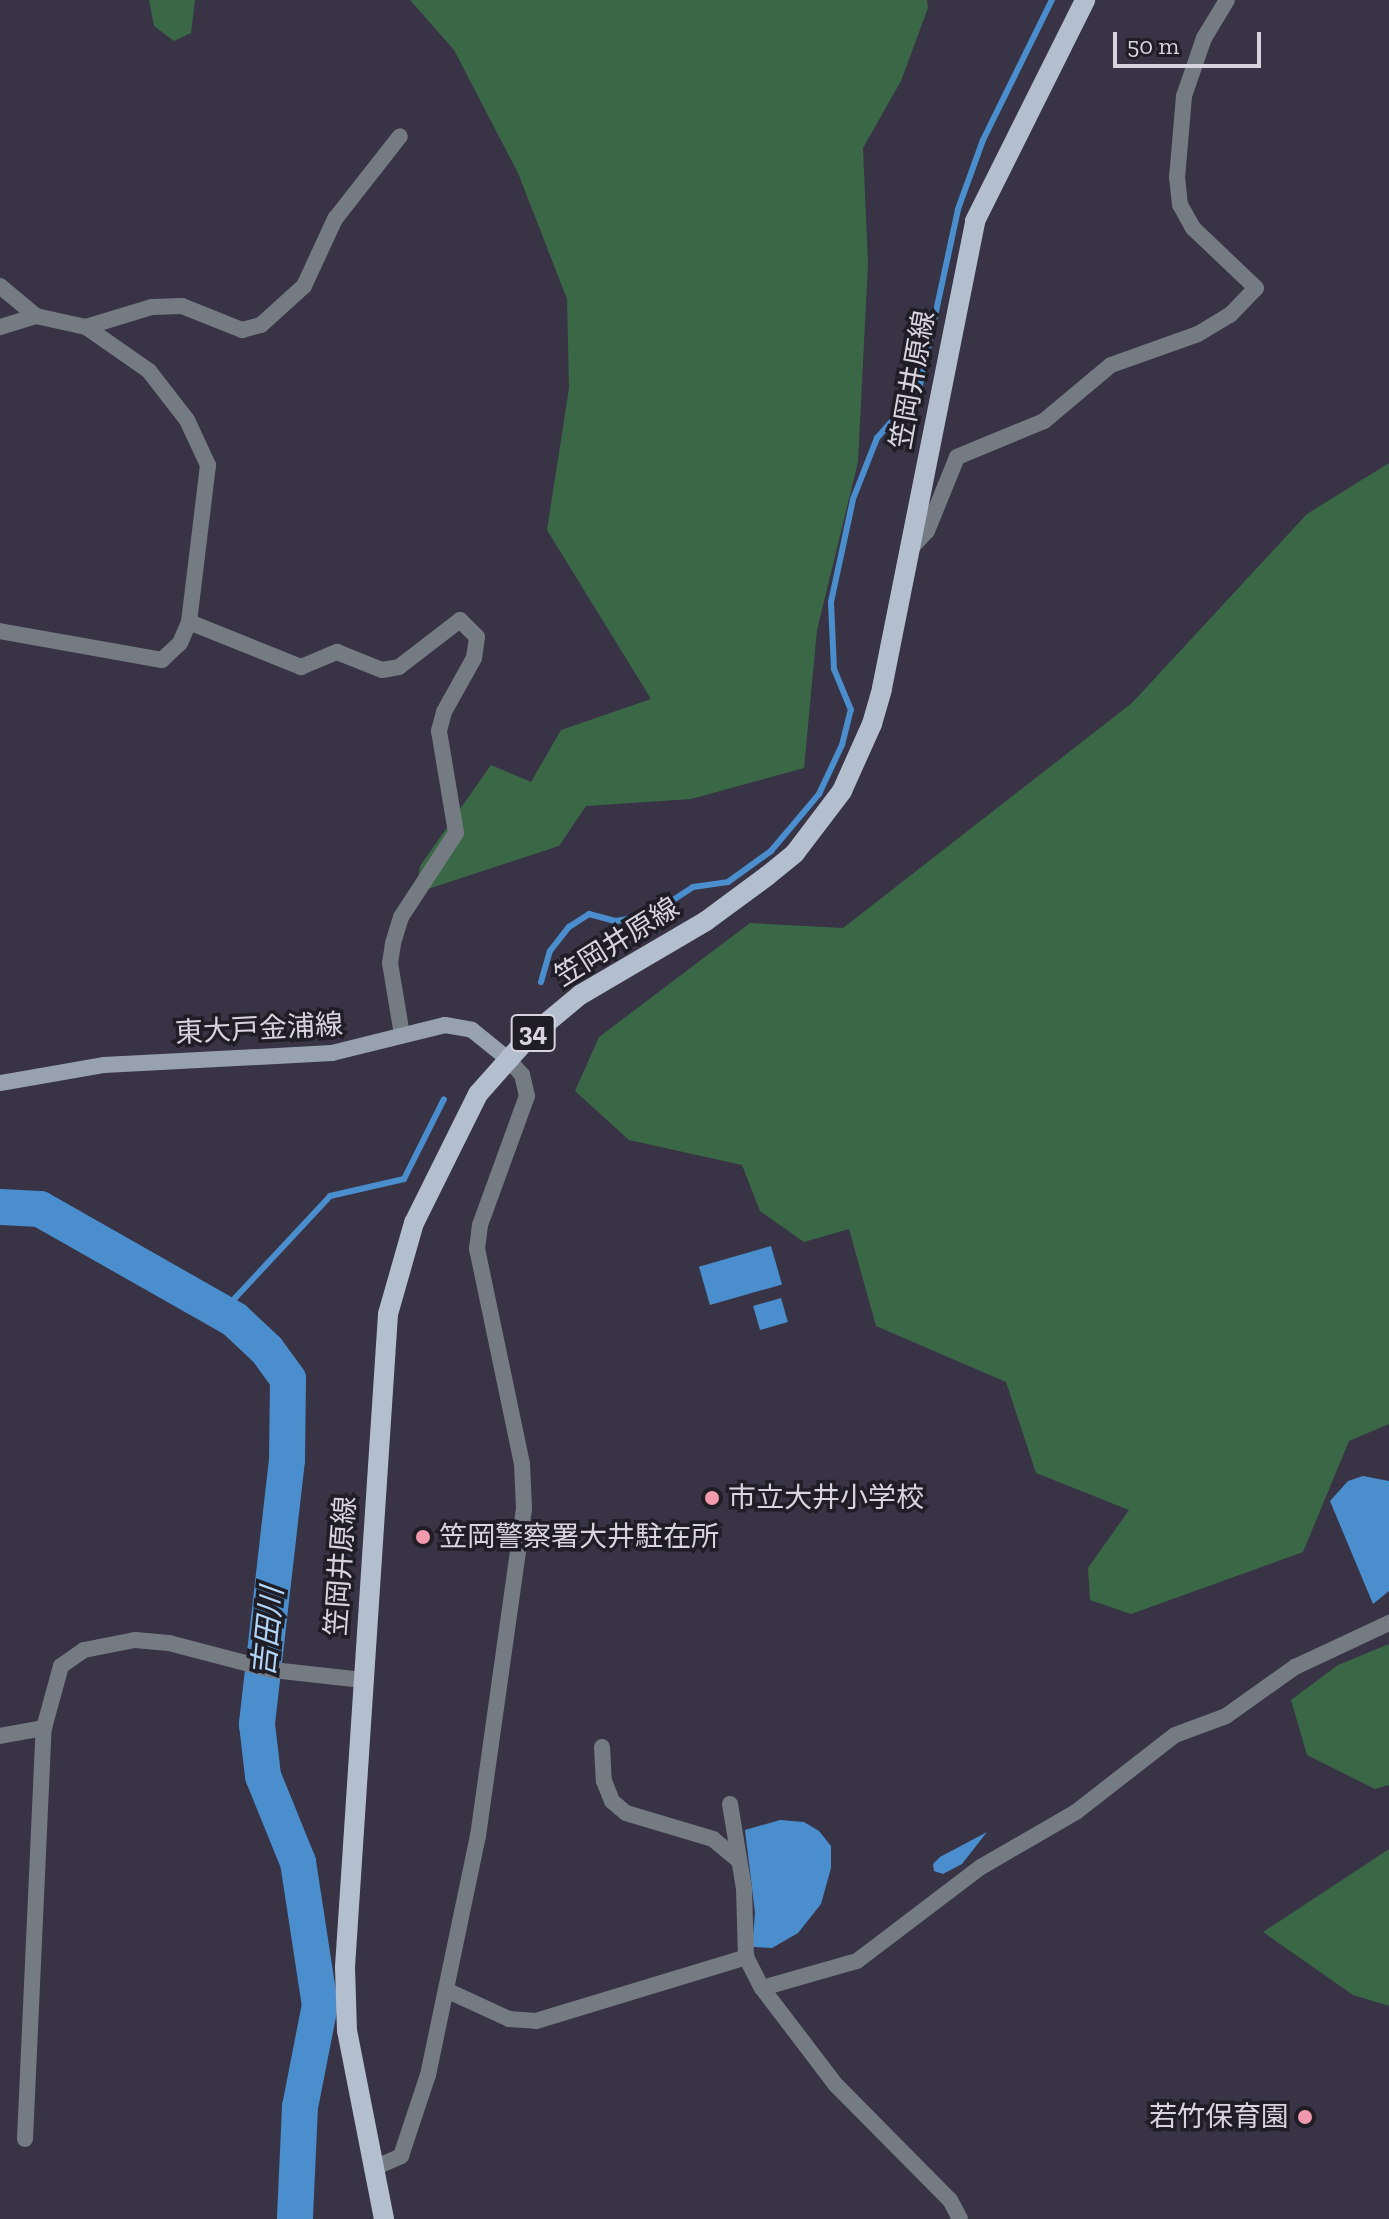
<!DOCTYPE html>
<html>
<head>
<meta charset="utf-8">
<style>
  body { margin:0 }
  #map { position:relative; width:1389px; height:2219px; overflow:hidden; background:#383345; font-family:"Zilla Slab","Noto Sans JP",serif }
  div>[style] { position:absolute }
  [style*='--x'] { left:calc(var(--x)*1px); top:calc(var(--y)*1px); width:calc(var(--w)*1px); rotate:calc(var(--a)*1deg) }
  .green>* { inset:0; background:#3a6846 }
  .water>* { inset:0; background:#4a8ece; transform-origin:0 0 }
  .stream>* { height:6px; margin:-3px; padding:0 3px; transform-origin:3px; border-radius:3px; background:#4a8ece }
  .river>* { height:36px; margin:-18px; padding:0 18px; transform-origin:18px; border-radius:18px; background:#4a8ece }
  .minor>* { height:16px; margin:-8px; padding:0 8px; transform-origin:8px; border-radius:8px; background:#757b83 }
  .secondary>* { height:16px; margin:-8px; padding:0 8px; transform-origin:8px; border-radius:8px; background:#98a2ae }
  .primary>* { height:20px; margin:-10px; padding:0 10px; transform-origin:10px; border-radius:10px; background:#b3bfcf }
  .dots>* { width:22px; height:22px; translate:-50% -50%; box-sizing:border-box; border:4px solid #1f1d25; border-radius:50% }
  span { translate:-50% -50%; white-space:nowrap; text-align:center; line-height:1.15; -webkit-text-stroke:7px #1f1d25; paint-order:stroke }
  .shield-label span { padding:2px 6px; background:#1f1d25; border:2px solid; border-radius:6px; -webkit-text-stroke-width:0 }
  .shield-label { font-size:26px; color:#d7d4df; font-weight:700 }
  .street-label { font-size:28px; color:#d7d4df }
  .poi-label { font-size:28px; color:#d7d4df }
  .left { translate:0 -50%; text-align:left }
  .right { translate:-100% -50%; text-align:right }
  .water-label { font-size:30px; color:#b2d4f6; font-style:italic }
  .scale { position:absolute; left:1113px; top:32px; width:148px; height:36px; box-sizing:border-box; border:4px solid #d7d4df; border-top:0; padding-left:10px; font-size:24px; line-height:28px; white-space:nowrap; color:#d7d4df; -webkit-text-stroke:6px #1f1d25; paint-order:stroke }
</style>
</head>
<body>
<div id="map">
  <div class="green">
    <i style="clip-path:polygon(149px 0,195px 0,191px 33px,174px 41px,154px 26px)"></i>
    <i style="clip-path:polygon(410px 0,927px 0,928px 8px,901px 81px,863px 148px,868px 263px,858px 462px,817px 630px,804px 768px,691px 799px,586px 806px,559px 846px,416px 893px,420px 866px,491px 765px,531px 782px,561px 730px,651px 699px,547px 530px,569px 388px,567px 299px,518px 173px,454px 50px)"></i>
    <i style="clip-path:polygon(1389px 463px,1389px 1424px,1349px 1441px,1303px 1552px,1131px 1614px,1090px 1600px,1088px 1568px,1129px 1510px,1036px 1473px,1006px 1382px,876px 1326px,849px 1229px,804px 1242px,760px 1211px,742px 1165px,629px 1140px,575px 1091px,599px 1037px,750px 923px,843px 928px,1132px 703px,1307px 514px)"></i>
    <i style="clip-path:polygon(1389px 1644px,1389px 1785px,1375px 1789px,1307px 1755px,1291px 1700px,1338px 1665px)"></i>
    <i style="clip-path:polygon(1389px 1849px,1389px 2006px,1353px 1995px,1263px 1932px)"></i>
  </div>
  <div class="water">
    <i style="left:771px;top:1246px;width:40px;height:75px;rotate:74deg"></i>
    <i style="left:781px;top:1298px;width:25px;height:29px;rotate:74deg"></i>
    <i style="clip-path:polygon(1363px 1476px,1389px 1481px,1389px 1591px,1373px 1604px,1330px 1501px,1348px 1481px)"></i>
    <i style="clip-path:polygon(780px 1820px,804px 1822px,819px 1831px,831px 1846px,831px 1868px,821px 1904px,798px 1933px,772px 1948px,752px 1947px,755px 1913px,745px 1830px)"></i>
    <i style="clip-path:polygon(987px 1832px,962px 1864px,943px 1874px,934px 1871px,933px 1864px,940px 1857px)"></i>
  </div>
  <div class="stream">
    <i style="--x:541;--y:982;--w:32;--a:-74"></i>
    <i style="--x:550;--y:951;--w:31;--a:-52"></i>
    <i style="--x:569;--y:927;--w:24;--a:-33"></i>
    <i style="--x:589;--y:914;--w:28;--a:15"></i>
    <i style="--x:616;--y:921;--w:35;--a:-10"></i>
    <i style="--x:650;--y:915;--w:51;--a:-33.1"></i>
    <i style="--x:693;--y:887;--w:35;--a:-8"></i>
    <i style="--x:728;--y:882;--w:53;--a:-35.8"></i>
    <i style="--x:771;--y:851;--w:75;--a:-49.9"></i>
    <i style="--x:819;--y:794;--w:54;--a:-64.9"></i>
    <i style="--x:842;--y:745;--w:36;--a:-76"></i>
    <i style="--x:851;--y:710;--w:44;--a:-112.5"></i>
    <i style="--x:834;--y:669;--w:67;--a:-92.6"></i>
    <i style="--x:831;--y:602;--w:105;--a:-77.9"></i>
    <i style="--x:853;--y:499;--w:66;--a:-68.5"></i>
    <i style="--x:877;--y:438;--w:64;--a:-48.8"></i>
    <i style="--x:919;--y:390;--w:185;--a:-77.8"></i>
    <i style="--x:958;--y:209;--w:73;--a:-70.1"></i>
    <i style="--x:983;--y:140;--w:156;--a:-63.8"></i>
    <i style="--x:222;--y:1312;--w:158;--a:-47"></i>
    <i style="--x:330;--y:1196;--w:76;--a:-12.9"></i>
    <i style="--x:404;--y:1179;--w:89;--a:-63.4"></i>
  </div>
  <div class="river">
    <i style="--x:0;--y:1207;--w:40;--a:2.9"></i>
    <i style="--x:40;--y:1209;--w:224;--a:29.6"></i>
    <i style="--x:235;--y:1320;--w:44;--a:43.2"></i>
    <i style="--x:267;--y:1350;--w:36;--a:54"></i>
    <i style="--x:288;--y:1379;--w:81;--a:90.7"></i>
    <i style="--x:287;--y:1460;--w:266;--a:96.5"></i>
    <i style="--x:257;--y:1724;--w:52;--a:83.4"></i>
    <i style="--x:263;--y:1776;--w:93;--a:67.9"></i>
    <i style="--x:298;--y:1862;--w:145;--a:81.3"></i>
    <i style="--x:320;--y:2005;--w:104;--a:101.1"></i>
    <i style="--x:300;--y:2107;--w:112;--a:92.6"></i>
  </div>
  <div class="minor">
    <i style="--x:0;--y:286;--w:47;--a:39.8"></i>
    <i style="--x:36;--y:316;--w:51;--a:12.4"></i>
    <i style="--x:86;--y:327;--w:77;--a:34.9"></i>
    <i style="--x:149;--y:371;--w:62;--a:52.2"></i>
    <i style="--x:187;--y:420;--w:50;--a:65"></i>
    <i style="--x:208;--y:465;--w:158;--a:96.9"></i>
    <i style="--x:189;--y:622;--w:23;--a:113"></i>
    <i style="--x:180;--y:643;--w:25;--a:137"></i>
    <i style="--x:162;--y:660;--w:165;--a:-169.9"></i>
    <i style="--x:0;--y:327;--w:38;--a:-17"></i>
    <i style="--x:86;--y:327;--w:69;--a:-16.9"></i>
    <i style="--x:152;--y:307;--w:30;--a:-2"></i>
    <i style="--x:182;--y:306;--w:65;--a:21.8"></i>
    <i style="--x:242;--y:330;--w:20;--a:-15"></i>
    <i style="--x:261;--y:325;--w:58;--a:-42.2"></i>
    <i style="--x:304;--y:286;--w:74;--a:-65.2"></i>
    <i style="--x:335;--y:219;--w:105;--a:-51.9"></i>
    <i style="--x:911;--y:548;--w:23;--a:-47"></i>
    <i style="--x:927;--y:531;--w:80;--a:-67.9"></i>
    <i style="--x:957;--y:457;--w:94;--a:-22.5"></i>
    <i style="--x:1044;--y:421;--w:87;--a:-39.9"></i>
    <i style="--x:1111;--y:365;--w:92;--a:-19.6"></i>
    <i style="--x:1198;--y:334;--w:37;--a:-31"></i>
    <i style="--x:1230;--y:315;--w:37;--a:-46"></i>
    <i style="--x:1256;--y:288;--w:87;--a:-136.4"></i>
    <i style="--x:1193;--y:228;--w:26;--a:-119"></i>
    <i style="--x:1180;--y:205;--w:27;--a:-96"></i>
    <i style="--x:1177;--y:178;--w:82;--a:-85.1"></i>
    <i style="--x:1184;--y:96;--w:61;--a:-71"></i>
    <i style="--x:1204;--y:38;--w:44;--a:-58.8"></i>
    <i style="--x:189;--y:622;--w:121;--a:21.9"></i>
    <i style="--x:301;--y:667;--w:39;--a:-23"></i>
    <i style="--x:337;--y:652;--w:48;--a:21.8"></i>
    <i style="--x:382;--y:670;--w:17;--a:-10"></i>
    <i style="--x:399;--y:667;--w:77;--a:-37.6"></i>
    <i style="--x:460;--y:620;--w:24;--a:45"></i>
    <i style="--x:477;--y:637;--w:21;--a:98"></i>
    <i style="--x:474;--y:658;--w:62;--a:119.1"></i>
    <i style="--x:444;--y:712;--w:20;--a:105"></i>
    <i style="--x:439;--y:731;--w:103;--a:80.5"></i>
    <i style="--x:456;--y:833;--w:100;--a:123.2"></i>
    <i style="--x:401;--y:917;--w:28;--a:107"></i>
    <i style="--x:393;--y:944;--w:19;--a:99"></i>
    <i style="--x:390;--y:963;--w:73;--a:80.5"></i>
    <i style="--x:0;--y:1736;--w:45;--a:-10.3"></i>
    <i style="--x:602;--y:1747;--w:34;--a:87"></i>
    <i style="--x:604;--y:1781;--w:22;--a:68"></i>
    <i style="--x:612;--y:1801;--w:18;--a:41"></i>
    <i style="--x:626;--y:1813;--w:91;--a:16.6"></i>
    <i style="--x:713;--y:1839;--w:33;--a:40"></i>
    <i style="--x:730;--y:1804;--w:86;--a:80.6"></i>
    <i style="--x:744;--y:1889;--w:68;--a:88.3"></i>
    <i style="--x:746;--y:1957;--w:35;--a:63"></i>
    <i style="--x:762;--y:1988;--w:122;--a:52.7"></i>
    <i style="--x:836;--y:2085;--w:162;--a:45.3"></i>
    <i style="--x:950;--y:2200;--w:21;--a:62"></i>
    <i style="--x:762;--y:1988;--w:99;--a:-15.9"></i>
    <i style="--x:857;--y:1961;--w:156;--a:-37.2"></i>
    <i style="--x:981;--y:1867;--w:110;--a:-30.1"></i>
    <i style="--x:1076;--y:1812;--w:125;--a:-37.9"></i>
    <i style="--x:1175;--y:1735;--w:54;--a:-20.4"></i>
    <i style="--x:1226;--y:1716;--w:85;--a:-35.4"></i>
    <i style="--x:1295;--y:1667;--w:104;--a:-25.1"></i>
    <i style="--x:446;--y:1990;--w:69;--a:24.7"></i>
    <i style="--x:509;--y:2019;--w:27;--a:4"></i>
    <i style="--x:536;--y:2021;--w:220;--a:-16.9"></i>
    <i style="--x:25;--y:2139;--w:411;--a:-87.4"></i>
    <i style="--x:44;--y:1728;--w:64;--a:-74.7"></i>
    <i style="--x:61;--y:1666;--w:28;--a:-35"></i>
    <i style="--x:84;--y:1650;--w:52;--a:-11.1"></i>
    <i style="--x:135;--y:1640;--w:34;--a:5"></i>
    <i style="--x:169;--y:1643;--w:107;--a:14.6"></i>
    <i style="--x:273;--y:1670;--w:90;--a:6.4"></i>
    <i style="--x:372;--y:2169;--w:32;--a:-24"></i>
    <i style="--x:401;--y:2156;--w:85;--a:-71.6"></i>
    <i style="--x:428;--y:2075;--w:244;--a:-78.2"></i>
    <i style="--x:478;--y:1836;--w:330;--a:-82"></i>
    <i style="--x:524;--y:1509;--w:45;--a:-92.5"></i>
    <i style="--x:522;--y:1464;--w:220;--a:-101.8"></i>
    <i style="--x:477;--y:1249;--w:24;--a:-83"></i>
    <i style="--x:480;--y:1225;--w:137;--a:-70"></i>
    <i style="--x:527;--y:1096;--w:22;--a:-103"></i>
    <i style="--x:522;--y:1075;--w:21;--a:-131"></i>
  </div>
  <div class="secondary">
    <i style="--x:0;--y:1083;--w:106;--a:-9.8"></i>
    <i style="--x:104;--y:1065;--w:228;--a:-3"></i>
    <i style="--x:332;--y:1053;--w:116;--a:-13.9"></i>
    <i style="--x:445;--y:1025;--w:27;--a:10"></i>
    <i style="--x:472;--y:1030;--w:46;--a:38.9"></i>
  </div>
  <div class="primary">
    <i style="--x:384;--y:2219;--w:192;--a:-101.1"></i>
    <i style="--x:347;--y:2031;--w:64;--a:-91.8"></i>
    <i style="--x:345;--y:1967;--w:654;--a:-86.23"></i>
    <i style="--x:388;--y:1314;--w:95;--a:-74.1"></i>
    <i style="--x:414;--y:1223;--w:144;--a:-63.6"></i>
    <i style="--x:478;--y:1094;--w:74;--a:-48.3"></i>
    <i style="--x:527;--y:1039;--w:69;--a:-39.7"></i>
    <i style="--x:580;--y:995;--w:146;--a:-30.4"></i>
    <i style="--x:706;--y:921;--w:76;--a:-36.4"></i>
    <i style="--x:767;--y:876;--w:36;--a:-39"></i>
    <i style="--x:795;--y:853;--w:78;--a:-52.8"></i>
    <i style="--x:842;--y:791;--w:73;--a:-65.9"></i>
    <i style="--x:872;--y:724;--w:37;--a:-74"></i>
    <i style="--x:882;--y:688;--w:476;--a:-78.7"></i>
    <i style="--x:975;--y:221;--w:247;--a:-63.5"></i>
  </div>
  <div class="dots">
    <i style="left:712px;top:1498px;background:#f29aad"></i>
    <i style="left:423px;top:1537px;background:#f29aad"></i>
    <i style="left:1305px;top:2117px;background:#f29aad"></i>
  </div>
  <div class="shield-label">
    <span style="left:533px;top:1033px">34</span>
  </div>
  <div class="street-label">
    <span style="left:913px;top:380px;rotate:-80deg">笠岡井原線</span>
    <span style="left:617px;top:942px;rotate:-32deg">笠岡井原線</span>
    <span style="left:259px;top:1029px;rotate:-3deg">東大戸金浦線</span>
    <span style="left:341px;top:1566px;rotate:-86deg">笠岡井原線</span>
  </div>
  <div class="poi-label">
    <span class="left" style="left:728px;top:1498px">市立大井小学校</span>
    <span class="left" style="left:439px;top:1537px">笠岡警察署大井駐在所</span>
    <span class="right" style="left:1289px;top:2117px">若竹保育園</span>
  </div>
  <div class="water-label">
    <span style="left:268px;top:1632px;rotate:-84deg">吉田川</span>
  </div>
  <div class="scale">50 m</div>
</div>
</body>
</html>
